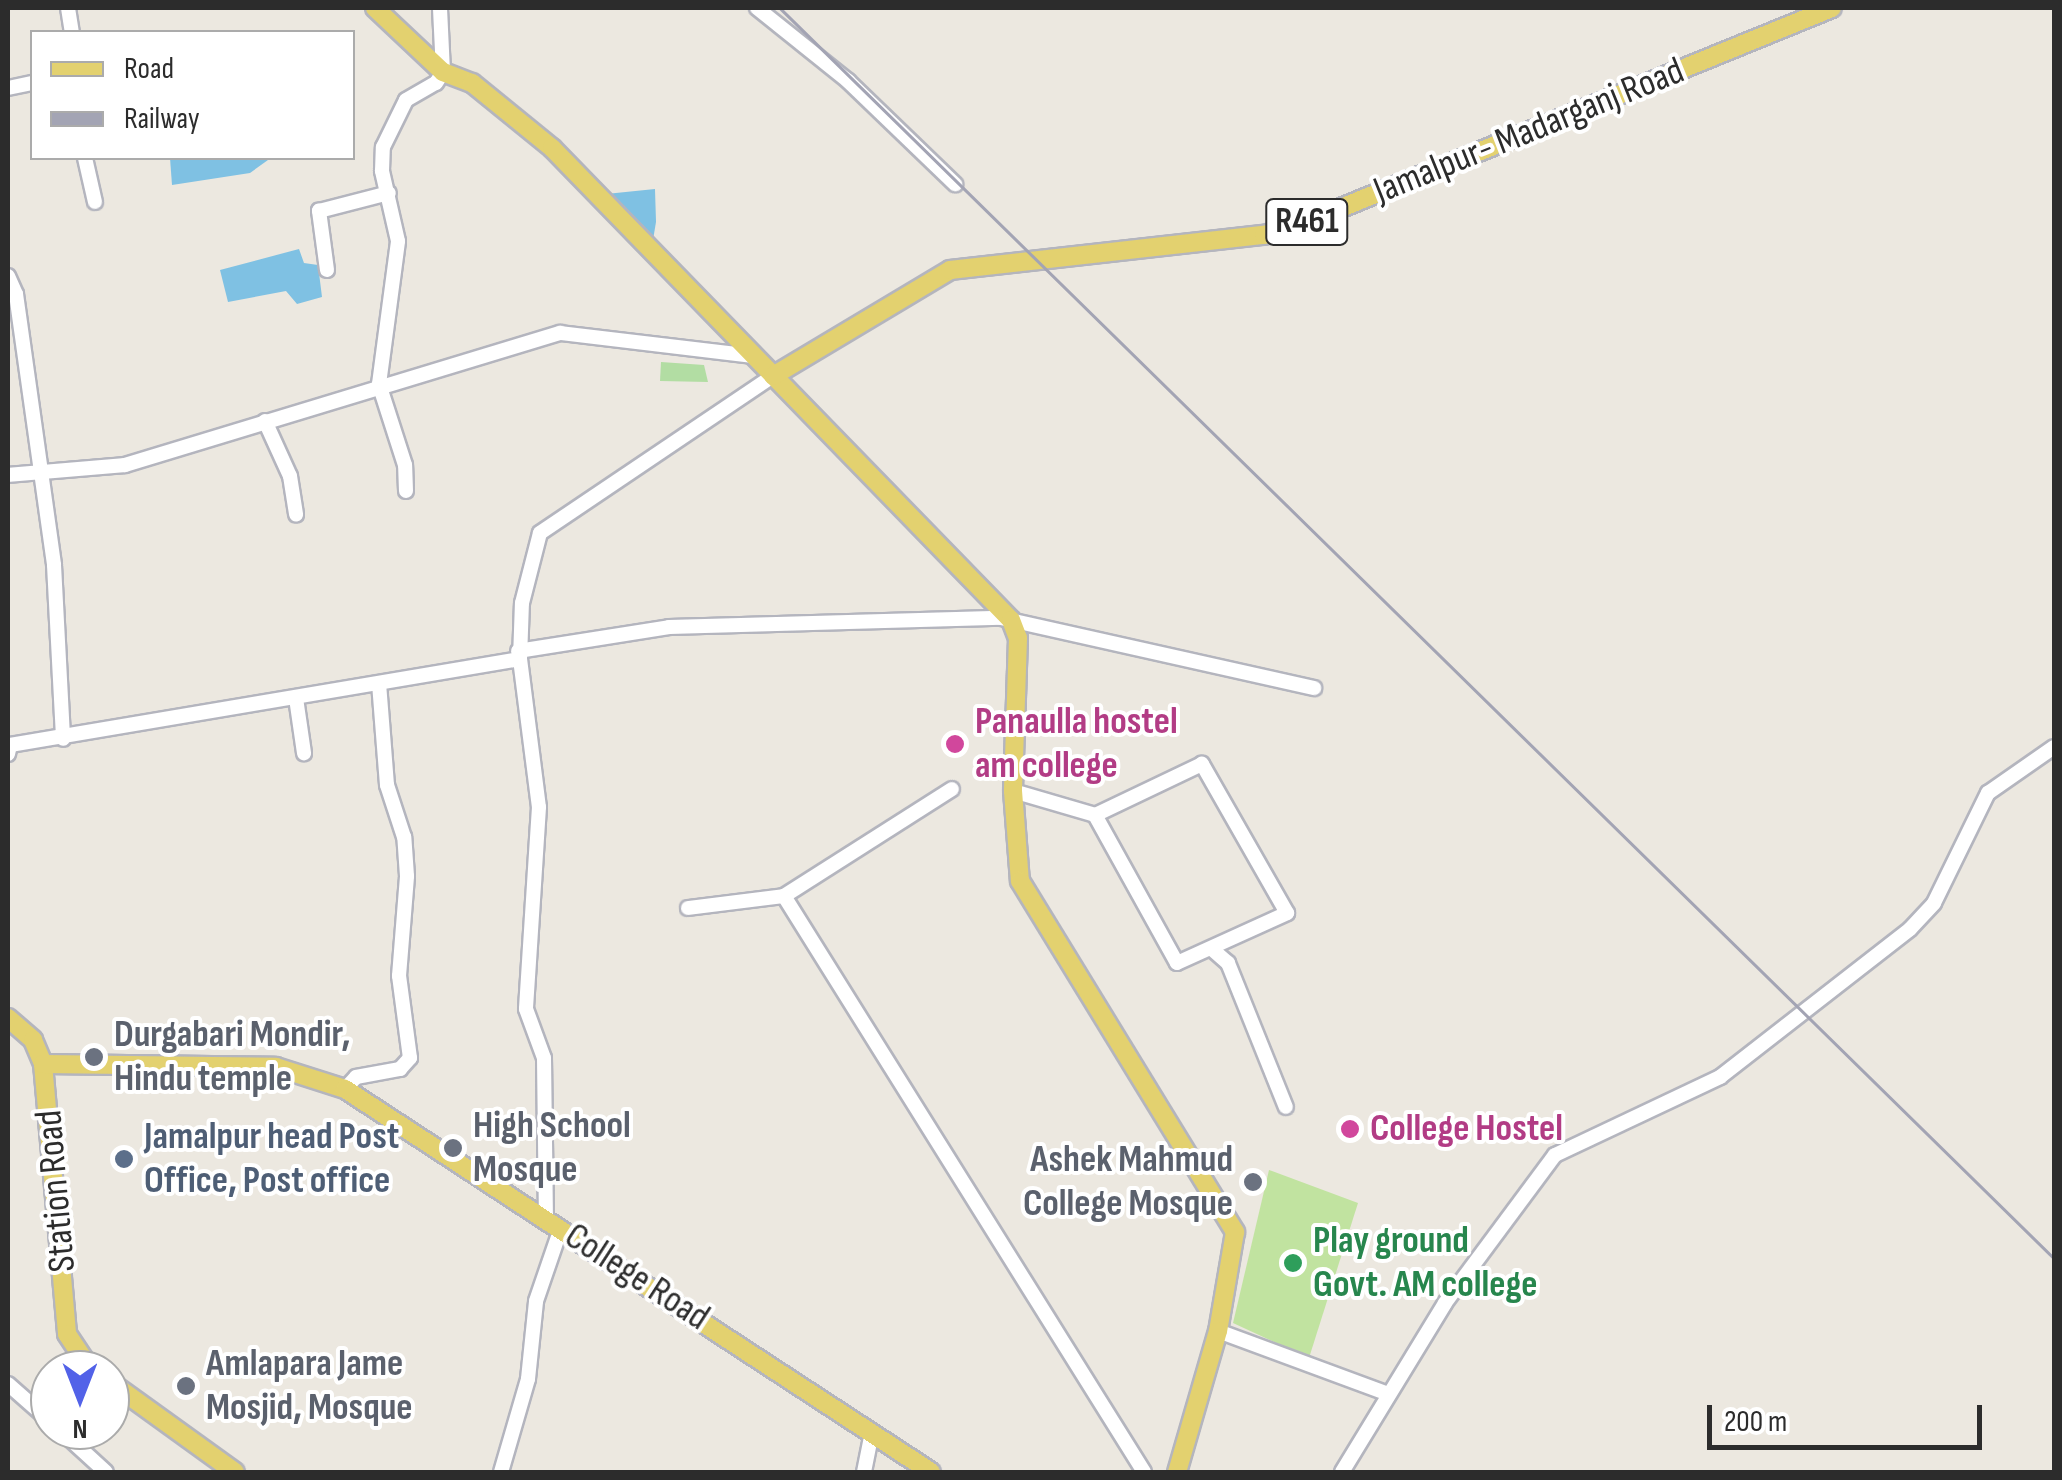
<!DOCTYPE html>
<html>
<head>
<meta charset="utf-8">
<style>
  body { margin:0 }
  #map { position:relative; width:2062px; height:1480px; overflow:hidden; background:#ece8e0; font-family:"Sofia Sans Condensed",sans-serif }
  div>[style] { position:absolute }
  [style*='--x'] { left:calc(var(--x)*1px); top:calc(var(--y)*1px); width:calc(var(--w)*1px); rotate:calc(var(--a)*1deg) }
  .green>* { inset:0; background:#b2dda3 }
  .pitch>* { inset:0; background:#c1e3a0 }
  .water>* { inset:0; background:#7fc1e3 }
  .roads { filter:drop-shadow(2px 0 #b4b5be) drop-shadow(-2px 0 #b4b5be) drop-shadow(0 2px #b4b5be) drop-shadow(0 -2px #b4b5be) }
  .minor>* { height:14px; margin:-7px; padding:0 7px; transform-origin:7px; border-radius:7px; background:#fff }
  .major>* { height:18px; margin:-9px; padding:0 9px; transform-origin:9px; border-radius:9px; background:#e3d16f }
  .rail>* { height:2.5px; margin:-1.25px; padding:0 1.25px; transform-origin:1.25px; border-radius:1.25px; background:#a3a4b4 }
  .dots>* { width:28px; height:28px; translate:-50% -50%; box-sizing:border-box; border:5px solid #fff; border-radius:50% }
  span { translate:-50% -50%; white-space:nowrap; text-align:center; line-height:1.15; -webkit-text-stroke:8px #fff; paint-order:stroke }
  .shield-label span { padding:2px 8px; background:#fff; border:2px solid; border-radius:8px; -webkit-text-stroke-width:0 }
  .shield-label { font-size:35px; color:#2c2c2c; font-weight:700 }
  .street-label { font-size:38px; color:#2c2c2c }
  .hotel-label { font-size:38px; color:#b23c85; font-weight:700 }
  .left { translate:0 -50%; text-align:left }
  .worship-label { font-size:38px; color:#5b616d; font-weight:700 }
  .right { translate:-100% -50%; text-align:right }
  .service-label { font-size:38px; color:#4e5e75; font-weight:700 }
  .leisure-label { font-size:38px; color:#27864d; font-weight:700 }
  .frame { position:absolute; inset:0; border:10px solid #2c2c2c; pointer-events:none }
  .legend { position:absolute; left:30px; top:30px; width:325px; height:130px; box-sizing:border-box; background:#fff; border:2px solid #ababab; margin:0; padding:12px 18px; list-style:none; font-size:30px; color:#2c2c2c }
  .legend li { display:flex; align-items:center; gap:20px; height:50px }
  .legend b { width:50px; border:2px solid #ababab }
  .north { position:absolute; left:30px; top:1350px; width:100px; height:100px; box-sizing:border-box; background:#fff; border:2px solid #ababab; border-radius:50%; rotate:180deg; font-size:28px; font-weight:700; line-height:40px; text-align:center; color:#2c2c2c }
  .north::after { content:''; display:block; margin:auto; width:35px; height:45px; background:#5262e8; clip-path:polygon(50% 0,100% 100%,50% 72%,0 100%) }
  .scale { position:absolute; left:1707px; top:1405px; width:275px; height:45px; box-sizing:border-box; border:5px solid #2c2c2c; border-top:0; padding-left:12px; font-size:30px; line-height:35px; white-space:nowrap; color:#2c2c2c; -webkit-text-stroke:8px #fff; paint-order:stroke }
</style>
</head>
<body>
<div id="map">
  <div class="green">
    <i style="clip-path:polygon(661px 362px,704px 365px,708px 382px,660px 381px)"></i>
  </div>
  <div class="pitch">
    <i style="clip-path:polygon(1269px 1170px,1358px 1203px,1309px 1358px,1233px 1323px)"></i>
  </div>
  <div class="water">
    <i style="clip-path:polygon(170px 158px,268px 158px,268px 160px,250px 173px,172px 185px)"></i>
    <i style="clip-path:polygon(655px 189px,656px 222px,653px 240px,606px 194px)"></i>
    <i style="clip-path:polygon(299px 249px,304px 263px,318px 265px,322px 297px,297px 304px,286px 291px,228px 302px,220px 270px)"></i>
  </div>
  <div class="roads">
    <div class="minor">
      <i style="--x:68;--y:8;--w:24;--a:81"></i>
      <i style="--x:757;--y:8;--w:117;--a:38.7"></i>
      <i style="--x:848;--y:81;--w:149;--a:43.9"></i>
      <i style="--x:8;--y:88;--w:25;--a:-12"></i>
      <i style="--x:85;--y:158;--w:45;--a:77.2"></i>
      <i style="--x:327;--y:270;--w:60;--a:-97.7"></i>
      <i style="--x:319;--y:211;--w:72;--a:-14.4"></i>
      <i style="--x:8;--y:276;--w:20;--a:66"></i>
      <i style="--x:16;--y:294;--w:274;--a:82"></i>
      <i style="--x:54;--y:565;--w:174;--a:87"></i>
      <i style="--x:265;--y:421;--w:60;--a:65.6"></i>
      <i style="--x:290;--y:476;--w:39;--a:81"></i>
      <i style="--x:8;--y:475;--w:117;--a:-4.9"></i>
      <i style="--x:125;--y:465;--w:455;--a:-16.9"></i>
      <i style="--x:560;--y:333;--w:194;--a:6.8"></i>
      <i style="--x:406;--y:491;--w:26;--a:-92"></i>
      <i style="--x:405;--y:465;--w:85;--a:-107.8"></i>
      <i style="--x:379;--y:384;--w:144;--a:-82.4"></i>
      <i style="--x:398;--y:241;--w:72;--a:-102.9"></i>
      <i style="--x:382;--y:171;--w:24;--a:-88"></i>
      <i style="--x:383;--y:147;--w:52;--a:-63.9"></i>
      <i style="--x:406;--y:100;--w:34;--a:-30"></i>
      <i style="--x:436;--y:83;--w:13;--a:-58"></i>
      <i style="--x:443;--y:72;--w:64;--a:-92.7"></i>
      <i style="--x:518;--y:651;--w:153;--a:-9"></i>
      <i style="--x:669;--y:627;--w:332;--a:-1.6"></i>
      <i style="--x:1001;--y:618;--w:321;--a:12.6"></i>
      <i style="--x:520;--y:659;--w:149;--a:82.7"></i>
      <i style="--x:539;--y:807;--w:202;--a:93.7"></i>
      <i style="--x:526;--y:1009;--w:52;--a:69.8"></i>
      <i style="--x:544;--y:1058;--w:160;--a:89.3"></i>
      <i style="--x:296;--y:698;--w:56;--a:81.7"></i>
      <i style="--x:8;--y:754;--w:9;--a:-77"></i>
      <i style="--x:10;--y:745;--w:517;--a:-9.57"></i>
      <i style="--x:520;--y:659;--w:56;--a:-88"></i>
      <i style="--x:522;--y:603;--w:72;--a:-75.6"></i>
      <i style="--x:540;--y:533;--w:281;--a:-34"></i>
      <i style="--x:1013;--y:791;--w:85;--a:16.3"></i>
      <i style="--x:1095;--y:815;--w:169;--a:61"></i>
      <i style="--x:1177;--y:963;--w:121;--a:-24.4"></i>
      <i style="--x:1287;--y:913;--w:172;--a:-119.7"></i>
      <i style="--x:1202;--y:764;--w:119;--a:154.5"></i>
      <i style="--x:784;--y:896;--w:679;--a:57.99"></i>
      <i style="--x:688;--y:908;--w:97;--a:-7.1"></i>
      <i style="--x:784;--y:896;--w:199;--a:-32.5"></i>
      <i style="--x:1213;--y:950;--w:20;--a:41"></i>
      <i style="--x:1228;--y:963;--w:155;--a:68.1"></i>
      <i style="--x:345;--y:1089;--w:16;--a:-47"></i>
      <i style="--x:356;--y:1077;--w:45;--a:-10.3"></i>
      <i style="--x:400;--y:1069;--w:15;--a:-48"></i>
      <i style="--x:410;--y:1058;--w:83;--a:-97.6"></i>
      <i style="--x:399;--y:976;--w:100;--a:-85.4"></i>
      <i style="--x:407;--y:876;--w:39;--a:-94"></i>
      <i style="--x:404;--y:837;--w:55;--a:-108.1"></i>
      <i style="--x:387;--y:785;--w:102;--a:-94.5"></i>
      <i style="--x:1218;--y:1331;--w:181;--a:20.3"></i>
      <i style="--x:8;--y:1384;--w:56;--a:41.4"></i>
      <i style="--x:60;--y:1430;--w:62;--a:42.4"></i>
      <i style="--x:501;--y:1472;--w:97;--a:-73.8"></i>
      <i style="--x:528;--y:1379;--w:78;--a:-84.1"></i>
      <i style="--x:536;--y:1301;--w:77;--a:-71.1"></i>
      <i style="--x:864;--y:1472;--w:41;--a:-78.7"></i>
      <i style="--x:1342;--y:1472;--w:198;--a:-58.6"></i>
      <i style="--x:1445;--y:1303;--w:184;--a:-53.4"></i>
      <i style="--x:1555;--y:1155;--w:183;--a:-25.3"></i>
      <i style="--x:1720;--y:1077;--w:241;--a:-37.9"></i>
      <i style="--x:1910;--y:929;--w:35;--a:-47"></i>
      <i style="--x:1934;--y:903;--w:123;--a:-63.9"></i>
      <i style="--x:1988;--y:793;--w:80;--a:-34.9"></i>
    </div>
    <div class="major">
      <i style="--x:375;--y:8;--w:93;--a:43.3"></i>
      <i style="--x:443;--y:72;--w:31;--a:21"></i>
      <i style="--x:472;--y:83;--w:103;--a:39.1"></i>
      <i style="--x:552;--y:148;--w:658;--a:45.8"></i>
      <i style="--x:1011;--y:620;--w:19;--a:69"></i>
      <i style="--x:1018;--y:638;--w:153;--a:91.9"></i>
      <i style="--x:1013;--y:791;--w:90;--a:85.6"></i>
      <i style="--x:1020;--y:881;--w:412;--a:58.5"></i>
      <i style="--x:1235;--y:1232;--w:100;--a:99.7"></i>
      <i style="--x:1218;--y:1331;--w:147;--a:106.2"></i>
      <i style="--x:773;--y:376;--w:206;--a:-30.9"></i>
      <i style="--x:950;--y:270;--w:316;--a:-6.4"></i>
      <i style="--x:1264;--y:235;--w:42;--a:-16.7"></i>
      <i style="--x:1304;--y:223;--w:570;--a:-22.16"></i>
      <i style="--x:8;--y:1018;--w:33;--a:41"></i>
      <i style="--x:33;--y:1040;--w:26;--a:67"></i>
      <i style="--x:43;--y:1064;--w:271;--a:84.9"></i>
      <i style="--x:67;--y:1334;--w:43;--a:56.3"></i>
      <i style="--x:43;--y:1064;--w:233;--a:0.7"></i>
      <i style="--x:276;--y:1067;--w:72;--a:17.7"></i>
      <i style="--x:345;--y:1089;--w:700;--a:33.17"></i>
      <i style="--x:110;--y:1382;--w:154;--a:35.8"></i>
    </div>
  </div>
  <div class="rail">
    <i style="--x:780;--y:8;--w:1785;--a:44.46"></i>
  </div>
  <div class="dots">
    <i style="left:955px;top:744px;background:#d1479c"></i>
    <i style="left:94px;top:1057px;background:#6b7280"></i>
    <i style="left:1350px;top:1129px;background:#d1479c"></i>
    <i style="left:453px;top:1148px;background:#6b7280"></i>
    <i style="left:124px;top:1159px;background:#5c6f8a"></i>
    <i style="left:1253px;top:1182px;background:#6b7280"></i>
    <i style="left:1293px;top:1263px;background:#2e9e5b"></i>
    <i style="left:186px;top:1386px;background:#6b7280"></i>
  </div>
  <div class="shield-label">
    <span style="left:1307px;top:222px">R461</span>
  </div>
  <div class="street-label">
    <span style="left:1529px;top:131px;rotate:-22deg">Jamalpur- Madarganj Road</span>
    <span style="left:56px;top:1191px;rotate:-95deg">Station Road</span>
    <span style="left:637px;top:1277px;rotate:33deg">College Road</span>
  </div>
  <div class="hotel-label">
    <span class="left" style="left:975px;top:744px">Panaulla hostel<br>am college</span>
    <span class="left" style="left:1370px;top:1129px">College Hostel</span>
  </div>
  <div class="worship-label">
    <span class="left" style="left:114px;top:1057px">Durgabari Mondir,<br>Hindu temple</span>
    <span class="left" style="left:473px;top:1148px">High School<br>Mosque</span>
    <span class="right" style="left:1233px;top:1182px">Ashek Mahmud<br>College Mosque</span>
    <span class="left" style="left:206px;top:1386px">Amlapara Jame<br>Mosjid, Mosque</span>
  </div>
  <div class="service-label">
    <span class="left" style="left:144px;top:1159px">Jamalpur head Post<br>Office, Post office</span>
  </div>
  <div class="leisure-label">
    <span class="left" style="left:1313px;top:1263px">Play ground<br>Govt. AM college</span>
  </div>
  <div class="frame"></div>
  <ul class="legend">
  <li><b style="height:12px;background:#e3d16f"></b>Road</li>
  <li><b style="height:12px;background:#a3a4b4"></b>Railway</li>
  </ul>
  <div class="north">N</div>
  <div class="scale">200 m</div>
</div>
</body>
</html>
